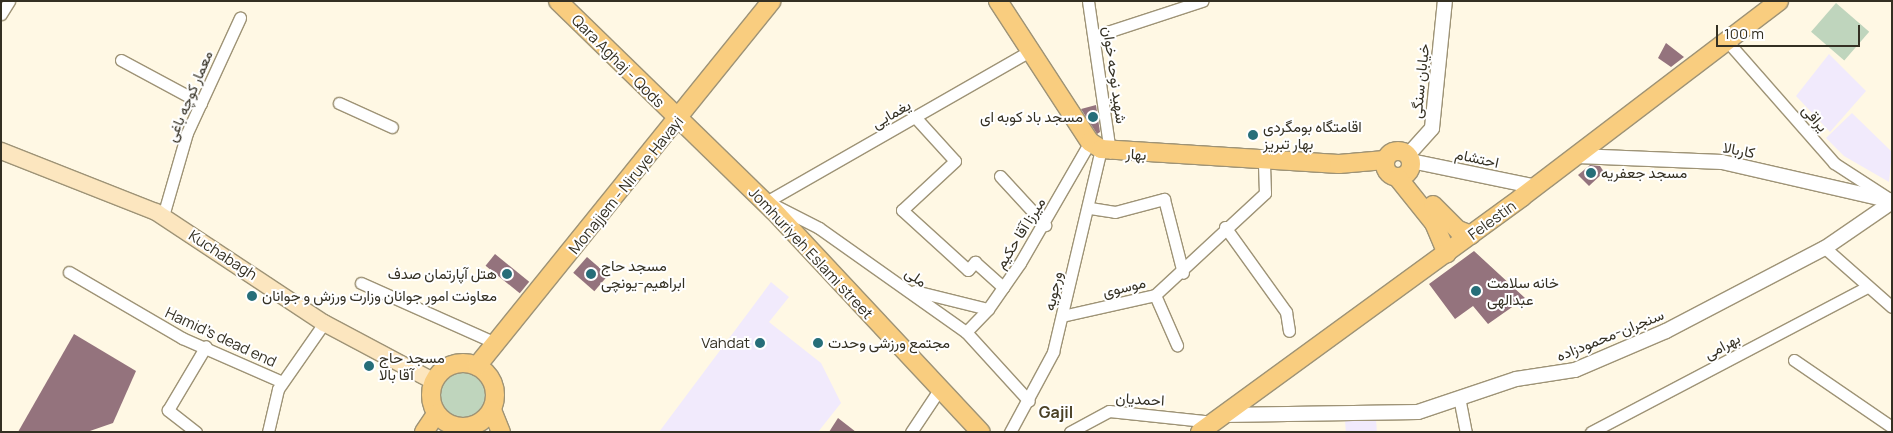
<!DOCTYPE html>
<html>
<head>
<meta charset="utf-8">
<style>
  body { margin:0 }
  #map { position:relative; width:1893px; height:433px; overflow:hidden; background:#fff8e4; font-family:Manrope,Vazirmatn,sans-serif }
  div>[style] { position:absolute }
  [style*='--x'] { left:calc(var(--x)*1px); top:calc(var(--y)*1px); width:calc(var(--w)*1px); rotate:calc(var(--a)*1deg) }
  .education>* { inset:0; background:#f1eafc; transform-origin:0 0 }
  .green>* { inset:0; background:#bfd5bd; transform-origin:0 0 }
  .round { border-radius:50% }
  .building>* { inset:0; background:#94737d; transform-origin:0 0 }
  .roads { filter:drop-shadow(1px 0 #9e9376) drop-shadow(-1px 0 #9e9376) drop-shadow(0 1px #9e9376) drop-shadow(0 -1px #9e9376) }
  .minor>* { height:11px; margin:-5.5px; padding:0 5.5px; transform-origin:5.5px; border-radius:5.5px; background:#fff }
  .tertiary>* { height:14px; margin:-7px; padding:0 7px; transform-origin:7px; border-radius:7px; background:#fff }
  .secondary>* { height:16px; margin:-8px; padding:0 8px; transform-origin:8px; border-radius:8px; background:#fce6bf }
  .primary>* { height:18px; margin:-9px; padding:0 9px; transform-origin:9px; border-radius:9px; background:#f9cd7f }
  .primary>.ring { margin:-9px; padding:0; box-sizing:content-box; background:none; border:18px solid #f9cd7f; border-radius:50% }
  .dots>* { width:14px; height:14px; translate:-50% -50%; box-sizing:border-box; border:2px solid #fff; border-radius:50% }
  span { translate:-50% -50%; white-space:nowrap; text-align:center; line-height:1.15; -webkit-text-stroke:4px #fff; paint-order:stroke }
  .street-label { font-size:15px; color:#343023 }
  .poi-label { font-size:15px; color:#343023 }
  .right { translate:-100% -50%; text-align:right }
  .left { translate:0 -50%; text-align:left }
  .neighbourhood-label { font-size:16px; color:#4a4025; font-weight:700 }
  .frame { position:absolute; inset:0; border:2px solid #343023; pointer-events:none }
  .scale { position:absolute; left:1716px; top:25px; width:144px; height:22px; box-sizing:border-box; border:2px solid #343023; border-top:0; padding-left:6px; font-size:15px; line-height:18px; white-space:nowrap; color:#343023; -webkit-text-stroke:4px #fff; paint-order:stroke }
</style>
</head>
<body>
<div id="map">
  <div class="education">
    <i style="clip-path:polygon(1829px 54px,1866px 91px,1830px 132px,1796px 96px)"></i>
    <i style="clip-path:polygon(1852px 113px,1892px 152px,1889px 182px,1844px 156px,1826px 138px)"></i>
    <i style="clip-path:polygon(771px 282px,789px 297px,769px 322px,821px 363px,841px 403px,818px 432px,659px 432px)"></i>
    <i style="left:1376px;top:419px;width:13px;height:31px;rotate:86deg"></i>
  </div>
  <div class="green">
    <i style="left:1836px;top:3px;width:44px;height:38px;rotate:41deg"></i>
    <i class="round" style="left:438px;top:370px;width:52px;height:52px"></i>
  </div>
  <div class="building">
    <i style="clip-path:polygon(1666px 43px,1684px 57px,1671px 67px,1658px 58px)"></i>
    <i style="clip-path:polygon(1096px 105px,1100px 132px,1097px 134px,1081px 109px)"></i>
    <i style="clip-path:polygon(1590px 165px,1600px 166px,1604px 172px,1589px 186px,1578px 175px)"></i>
    <i style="clip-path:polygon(1474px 251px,1525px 298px,1488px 324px,1473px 306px,1455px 319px,1429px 284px)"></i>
    <i style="left:495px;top:254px;width:44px;height:15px;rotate:39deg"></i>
    <i style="left:587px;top:257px;width:28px;height:21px;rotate:41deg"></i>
    <i style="clip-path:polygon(74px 334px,136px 371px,113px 423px,87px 432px,18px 432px)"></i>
    <i style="clip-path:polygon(838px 418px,856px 432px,829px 432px)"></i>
  </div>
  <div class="roads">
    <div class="minor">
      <i style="--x:1088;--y:1;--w:153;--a:81.7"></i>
      <i style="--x:1;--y:14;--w:15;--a:-58"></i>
      <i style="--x:1095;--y:36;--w:113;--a:-18.1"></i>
      <i style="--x:1727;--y:41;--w:162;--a:48.7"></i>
      <i style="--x:1834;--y:163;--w:64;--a:32.9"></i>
      <i style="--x:121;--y:60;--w:91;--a:28.3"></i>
      <i style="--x:339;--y:103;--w:58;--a:24.4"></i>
      <i style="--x:915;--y:117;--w:59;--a:47.7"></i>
      <i style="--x:955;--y:161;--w:72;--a:137.2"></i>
      <i style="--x:902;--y:210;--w:89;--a:42.3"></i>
      <i style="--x:968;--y:270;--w:11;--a:-49"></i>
      <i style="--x:975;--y:262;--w:38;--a:42"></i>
      <i style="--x:1000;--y:176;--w:67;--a:47.4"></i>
      <i style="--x:766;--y:202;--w:304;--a:-29.8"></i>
      <i style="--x:770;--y:203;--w:55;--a:27"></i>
      <i style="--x:819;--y:228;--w:180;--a:35.3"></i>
      <i style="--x:966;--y:332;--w:93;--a:47.6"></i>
      <i style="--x:1090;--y:208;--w:25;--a:9"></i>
      <i style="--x:1115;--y:212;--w:51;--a:-14.9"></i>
      <i style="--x:1164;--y:199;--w:76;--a:75.6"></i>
      <i style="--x:163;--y:216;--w:86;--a:-73.9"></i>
      <i style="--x:187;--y:133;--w:127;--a:-65.3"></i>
      <i style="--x:1225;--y:227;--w:105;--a:54.3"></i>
      <i style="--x:1286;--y:312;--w:19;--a:81"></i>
      <i style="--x:1825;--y:248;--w:89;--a:41.4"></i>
      <i style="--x:69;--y:272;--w:131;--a:30.3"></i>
      <i style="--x:182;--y:338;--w:109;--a:23.7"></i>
      <i style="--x:361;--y:283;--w:148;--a:24"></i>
      <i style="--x:915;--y:291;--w:75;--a:13.9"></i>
      <i style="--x:1155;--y:295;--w:55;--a:66.3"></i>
      <i style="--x:1062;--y:316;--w:95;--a:-12.7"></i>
      <i style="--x:1155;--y:295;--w:150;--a:-42.8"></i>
      <i style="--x:1265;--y:193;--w:33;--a:-92"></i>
      <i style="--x:966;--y:332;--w:32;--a:-46"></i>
      <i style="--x:988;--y:309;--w:56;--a:-55.2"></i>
      <i style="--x:1020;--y:263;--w:140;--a:-60"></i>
      <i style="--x:1794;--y:360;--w:119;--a:34.4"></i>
      <i style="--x:1459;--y:397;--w:36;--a:79"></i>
      <i style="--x:196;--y:432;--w:36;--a:-142"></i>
      <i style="--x:168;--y:410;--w:74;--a:-59.3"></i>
      <i style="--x:268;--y:432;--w:44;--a:-76.9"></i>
      <i style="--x:278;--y:389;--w:80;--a:-55.1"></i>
      <i style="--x:911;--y:432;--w:50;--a:-56.3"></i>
      <i style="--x:1010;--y:432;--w:91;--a:-61.7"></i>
      <i style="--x:1053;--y:352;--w:209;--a:-76.7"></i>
      <i style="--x:1070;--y:432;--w:44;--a:-28.3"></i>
      <i style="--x:1109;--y:411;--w:105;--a:6"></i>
      <i style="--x:1591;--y:432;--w:312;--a:-27.7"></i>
    </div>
    <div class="tertiary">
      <i style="--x:1408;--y:155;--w:36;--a:-48"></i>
      <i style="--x:1432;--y:128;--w:128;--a:-84.2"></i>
      <i style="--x:1577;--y:156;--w:145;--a:2.4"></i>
      <i style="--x:1722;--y:162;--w:174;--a:12.9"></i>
      <i style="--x:1411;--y:161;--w:128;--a:11.7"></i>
      <i style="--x:1223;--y:415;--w:195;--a:-0.9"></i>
      <i style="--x:1418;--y:412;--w:103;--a:-18.6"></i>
      <i style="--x:1516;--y:379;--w:60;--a:-8.7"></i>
      <i style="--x:1575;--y:370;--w:99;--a:-23.2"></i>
      <i style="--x:1666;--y:331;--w:179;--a:-27.6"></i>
      <i style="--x:1825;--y:248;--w:81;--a:-34.5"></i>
    </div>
    <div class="secondary">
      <i style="--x:1;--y:151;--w:167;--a:21.5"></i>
      <i style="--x:156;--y:212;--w:201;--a:33.5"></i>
      <i style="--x:324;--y:323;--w:123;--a:28"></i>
    </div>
    <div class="primary">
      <i style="--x:558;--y:1;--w:300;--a:44.2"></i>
      <i style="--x:773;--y:210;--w:304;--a:46.9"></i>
      <i style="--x:998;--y:1;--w:168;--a:56.9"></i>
      <i style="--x:1090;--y:142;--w:13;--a:32"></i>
      <i style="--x:1101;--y:149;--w:238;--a:3.6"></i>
      <i style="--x:1339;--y:164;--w:46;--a:-5"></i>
      <i class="ring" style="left:1385px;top:151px;width:8px;height:8px"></i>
      <i style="--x:1398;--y:178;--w:58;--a:51.3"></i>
      <i style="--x:1434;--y:223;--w:33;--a:67"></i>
      <i style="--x:1433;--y:205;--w:35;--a:45"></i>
      <i style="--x:1458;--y:230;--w:14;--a:21"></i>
      <i class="ring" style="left:431px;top:363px;width:46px;height:46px"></i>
      <i style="--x:477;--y:366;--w:469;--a:-51.1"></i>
      <i style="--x:492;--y:410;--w:24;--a:68"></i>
      <i style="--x:424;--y:432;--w:22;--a:-56"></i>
      <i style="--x:1200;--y:432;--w:399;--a:-36.1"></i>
      <i style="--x:1522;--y:197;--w:323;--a:-37.3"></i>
    </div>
  </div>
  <div class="dots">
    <i style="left:1093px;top:117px;background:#266e79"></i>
    <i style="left:1253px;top:135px;background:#266e79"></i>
    <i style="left:1591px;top:173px;background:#266e79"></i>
    <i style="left:507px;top:274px;background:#266e79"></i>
    <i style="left:591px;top:274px;background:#266e79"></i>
    <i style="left:1476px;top:291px;background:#266e79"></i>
    <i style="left:252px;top:296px;background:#266e79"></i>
    <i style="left:760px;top:343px;background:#266e79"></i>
    <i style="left:818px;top:343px;background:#266e79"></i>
    <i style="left:369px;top:366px;background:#266e79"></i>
  </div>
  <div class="street-label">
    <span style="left:618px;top:61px;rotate:45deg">Qara Aghaj - Qods</span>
    <span style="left:1115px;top:75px;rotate:82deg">شهید نوحه خوان</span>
    <span style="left:1420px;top:81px;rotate:-84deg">خیابان سنگی</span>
    <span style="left:189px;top:96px;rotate:-67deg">معمار کوچه باغی</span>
    <span style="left:891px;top:114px;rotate:-30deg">یغمایی</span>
    <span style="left:1815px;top:118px;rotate:49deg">یراقی</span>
    <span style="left:1739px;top:150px;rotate:11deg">کاربالا</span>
    <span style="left:1136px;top:154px;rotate:3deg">بهار</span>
    <span style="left:1477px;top:158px;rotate:12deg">احتشام</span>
    <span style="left:626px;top:185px;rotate:-51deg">Monajjem - Niruye Havayi</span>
    <span style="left:1492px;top:220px;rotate:-36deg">Felestin</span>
    <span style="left:1020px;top:233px;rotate:-58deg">میرزا آقا حکیم</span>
    <span style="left:811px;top:253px;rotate:47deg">Jomhuriyeh Eslami street</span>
    <span style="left:223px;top:255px;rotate:33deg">Kuchabagh</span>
    <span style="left:916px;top:277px;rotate:35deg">ملی</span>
    <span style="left:1124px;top:287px;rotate:-13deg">موسوی</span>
    <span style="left:1053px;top:291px;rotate:-78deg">ورجویه</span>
    <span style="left:1610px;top:335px;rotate:-22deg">سنجران-محمودزاده</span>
    <span style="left:221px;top:337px;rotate:25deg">Hamid's dead end</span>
    <span style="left:1722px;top:346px;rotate:-28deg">بهرامی</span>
    <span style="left:1140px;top:399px;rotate:3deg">احمدیان</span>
  </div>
  <div class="poi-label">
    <span class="right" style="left:1083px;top:117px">مسجد باد کوبه ای</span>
    <span class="left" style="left:1263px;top:135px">اقامتگاه بومگردی<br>بهار تبریز</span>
    <span class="left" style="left:1601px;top:173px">مسجد جعفریه</span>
    <span class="left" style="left:601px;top:274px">مسجد حاج<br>ابراهیم-یونچی</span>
    <span class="right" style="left:497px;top:274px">هتل آپارتمان صدف</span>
    <span class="left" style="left:1487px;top:291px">خانه سلامت<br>عبدالهی</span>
    <span class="left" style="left:262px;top:296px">معاونت امور جوانان وزارت ورزش و جوانان</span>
    <span class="right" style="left:750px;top:343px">Vahdat</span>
    <span class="left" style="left:828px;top:343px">مجتمع ورزشی وحدت</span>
    <span class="left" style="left:379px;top:366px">مسجد حاج<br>آقا بالا</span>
  </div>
  <div class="neighbourhood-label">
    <span style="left:1056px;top:412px">Gajil</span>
  </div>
  <div class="frame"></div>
  <div class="scale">100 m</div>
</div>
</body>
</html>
